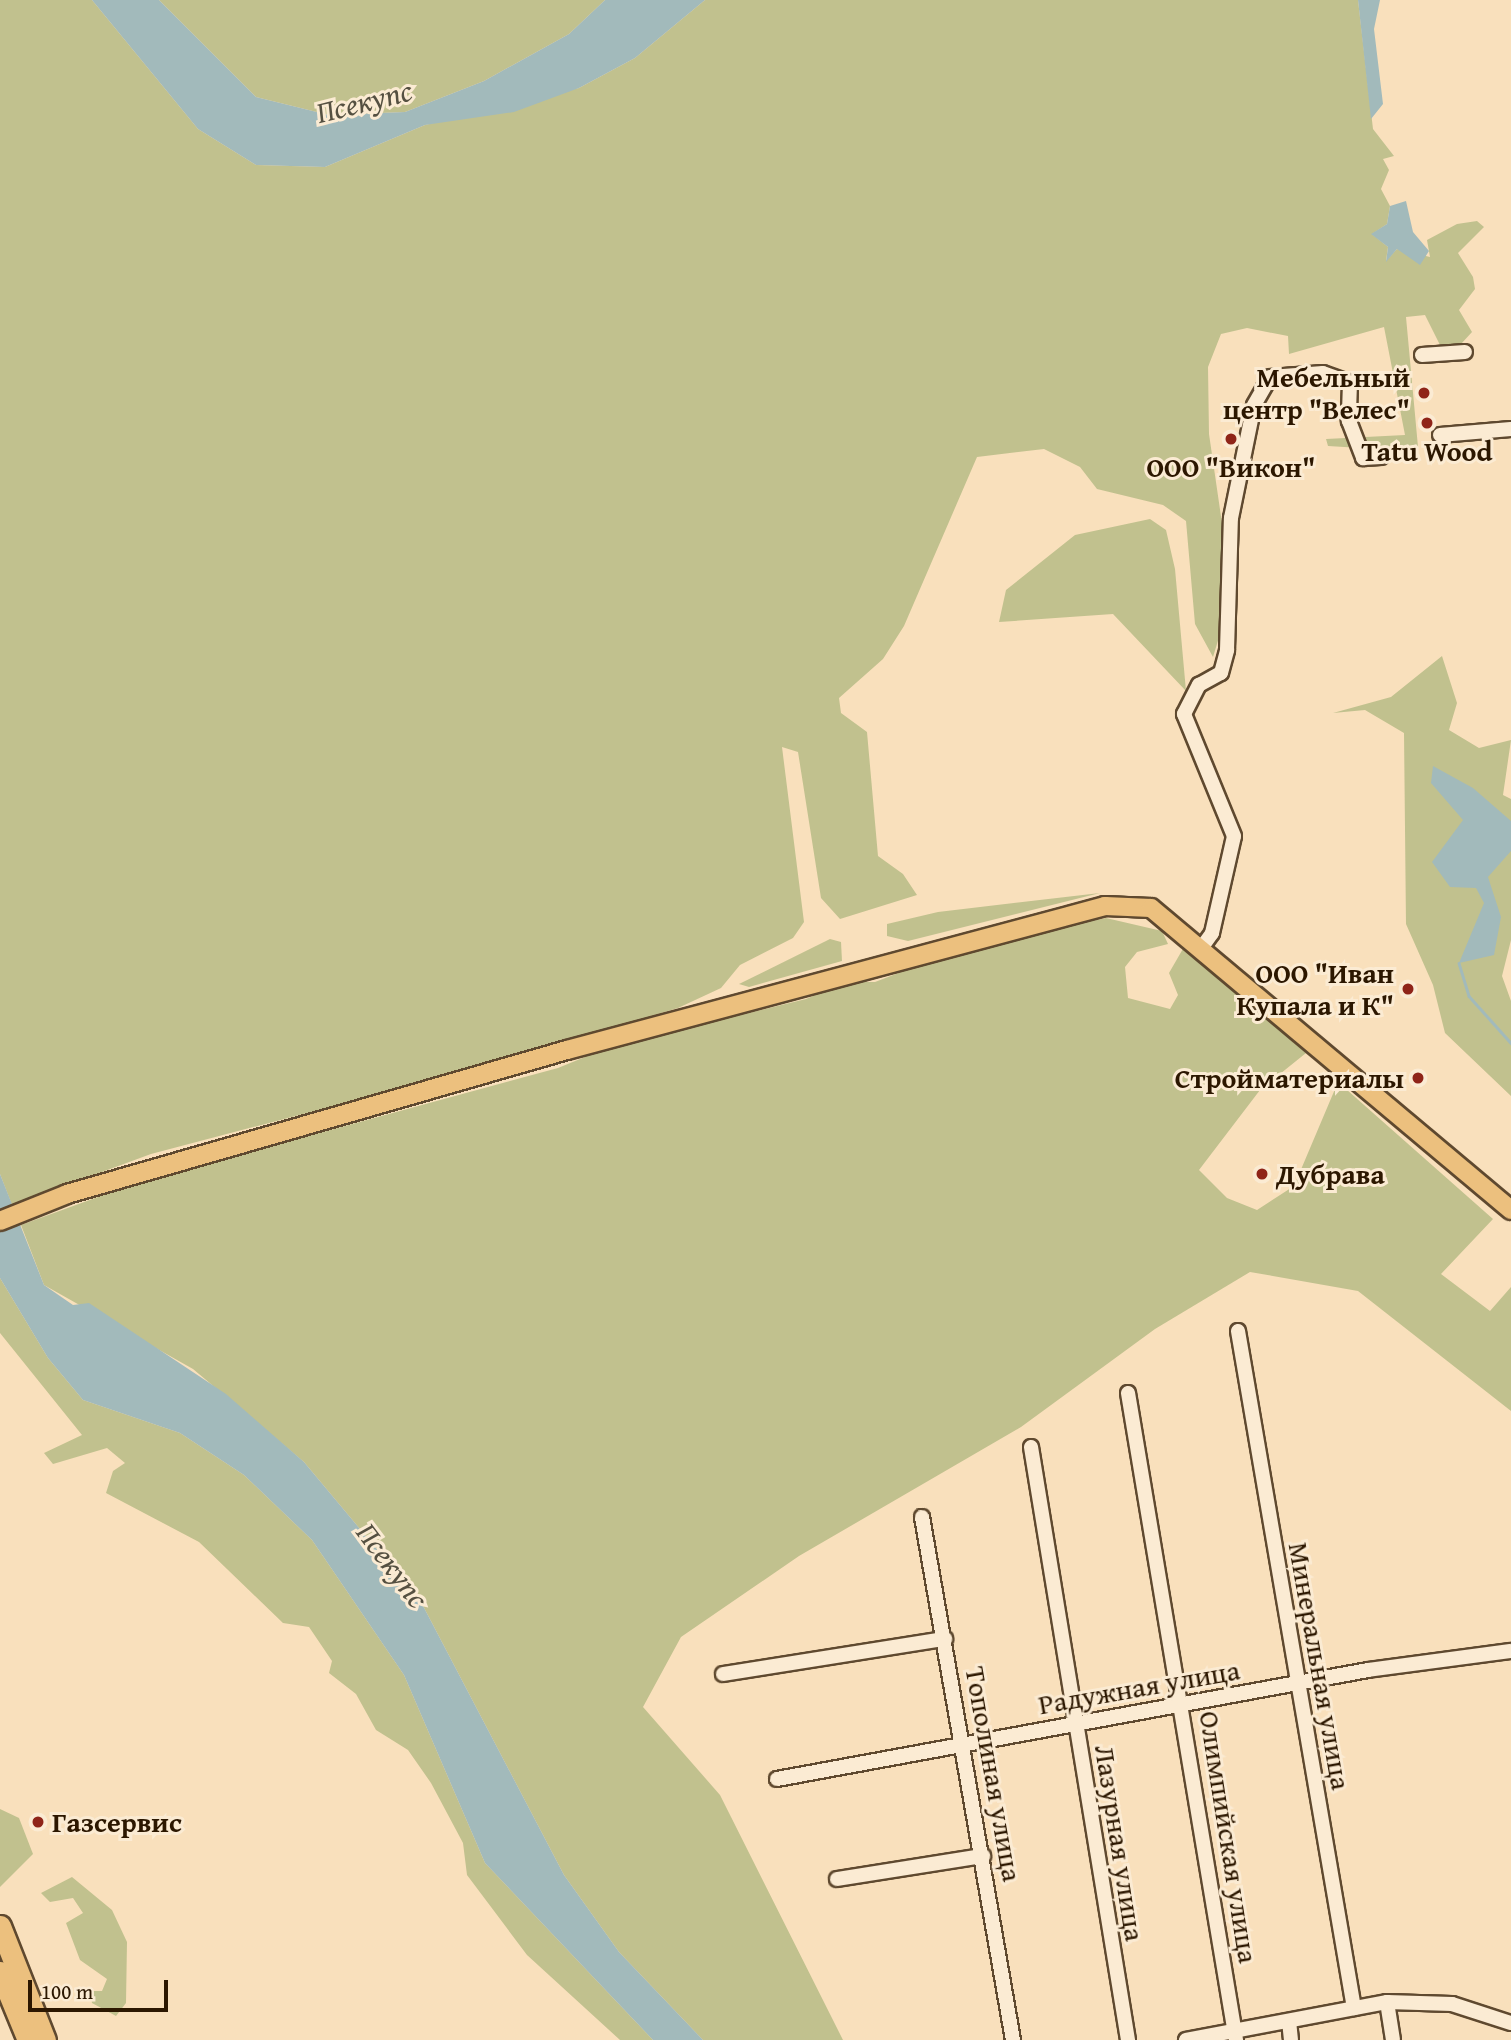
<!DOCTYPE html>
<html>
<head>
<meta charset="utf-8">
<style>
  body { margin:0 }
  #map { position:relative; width:1511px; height:2040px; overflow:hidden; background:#f9e0bc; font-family:"Gentium Book Plus",serif }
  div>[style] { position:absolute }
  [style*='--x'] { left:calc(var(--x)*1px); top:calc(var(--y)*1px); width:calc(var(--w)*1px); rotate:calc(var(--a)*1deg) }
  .green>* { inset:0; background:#c1c18e }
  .water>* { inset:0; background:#a2babb }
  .stream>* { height:2.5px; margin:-1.25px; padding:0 1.25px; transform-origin:1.25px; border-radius:1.25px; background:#a2babb }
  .roads { filter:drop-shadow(2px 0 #5f492f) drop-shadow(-2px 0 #5f492f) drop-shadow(0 2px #5f492f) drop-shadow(0 -2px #5f492f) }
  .minor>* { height:14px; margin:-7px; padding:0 7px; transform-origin:7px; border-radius:7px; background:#fbebd3 }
  .major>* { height:18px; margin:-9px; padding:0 9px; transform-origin:9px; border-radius:9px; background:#ecc07e }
  .highway>* { height:21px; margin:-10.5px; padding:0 10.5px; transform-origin:10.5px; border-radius:10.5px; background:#ecc07e }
  .dots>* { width:19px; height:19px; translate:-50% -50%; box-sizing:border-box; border:4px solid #fbebd3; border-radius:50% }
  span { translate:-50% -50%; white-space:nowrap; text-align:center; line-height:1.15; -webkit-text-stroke:6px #fbebd3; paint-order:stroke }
  .poi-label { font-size:28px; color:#2c1700; font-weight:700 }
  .right { translate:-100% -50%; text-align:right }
  .left { translate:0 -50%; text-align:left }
  .street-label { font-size:28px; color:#2c1700 }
  .water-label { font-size:30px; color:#555041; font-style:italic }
  .scale { position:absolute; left:28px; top:1980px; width:140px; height:32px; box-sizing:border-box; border:4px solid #2c1700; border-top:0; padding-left:9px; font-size:21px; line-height:24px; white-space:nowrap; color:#2c1700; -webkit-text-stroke:5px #fbebd3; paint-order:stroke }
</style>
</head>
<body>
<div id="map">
  <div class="green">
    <i style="clip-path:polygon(0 0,92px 0,198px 129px,256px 165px,325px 167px,425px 125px,579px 88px,635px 58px,705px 0,1358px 0,1373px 129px,1394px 156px,1383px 159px,1389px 170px,1381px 189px,1390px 206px,1387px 224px,1372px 234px,1388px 247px,1386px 261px,1397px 249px,1430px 257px,1427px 240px,1457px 224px,1477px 221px,1484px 227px,1458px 253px,1473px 277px,1475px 289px,1459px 310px,1472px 332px,1461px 344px,1440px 345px,1425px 315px,1406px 317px,1418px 447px,1393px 450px,1328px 446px,1326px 439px,1405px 435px,1384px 327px,1289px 354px,1288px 336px,1247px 328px,1221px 334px,1208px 367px,1209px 434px,1224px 537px,1220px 634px,1213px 657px,1195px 624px,1186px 521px,1163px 505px,1097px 489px,1080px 467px,1044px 449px,977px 457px,904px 626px,883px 659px,839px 698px,841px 713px,867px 732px,878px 856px,903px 874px,917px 895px,840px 919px,821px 898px,798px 752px,782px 747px,804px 922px,793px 938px,740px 965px,721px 988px,678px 1008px,470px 1070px,151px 1154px,12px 1205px,0 1174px)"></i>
    <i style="clip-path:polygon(159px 0,605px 0,569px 34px,484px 81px,405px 112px,329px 115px,256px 97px)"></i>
    <i style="clip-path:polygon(1150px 519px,1166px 530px,1175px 569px,1186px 691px,1113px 614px,999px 622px,1006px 590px,1075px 535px)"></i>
    <i style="clip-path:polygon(1442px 656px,1457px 703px,1449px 730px,1479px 748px,1511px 740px,1503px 795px,1511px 799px,1511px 940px,1502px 976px,1511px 1001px,1511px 1096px,1445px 1033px,1433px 985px,1406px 924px,1404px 733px,1365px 710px,1333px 713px,1391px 697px)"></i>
    <i style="clip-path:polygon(1100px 893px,908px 941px,887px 936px,887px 924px,938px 912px)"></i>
    <i style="clip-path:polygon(1106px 918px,1162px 931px,1168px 944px,1137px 952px,1125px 967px,1128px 998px,1170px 1009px,1178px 995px,1169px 973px,1184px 947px,1306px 1053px,1260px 1090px,1199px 1170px,1227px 1198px,1257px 1210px,1294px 1186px,1338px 1082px,1493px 1219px,1441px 1274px,1490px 1311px,1511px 1287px,1511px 1411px,1358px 1291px,1250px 1272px,1155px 1329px,1021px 1427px,799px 1556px,681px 1637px,643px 1707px,720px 1795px,843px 2040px,703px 2040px,619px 1952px,564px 1875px,421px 1602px,304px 1462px,193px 1369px,44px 1285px,21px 1225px,139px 1182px,558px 1068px,607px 1048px,806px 999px,846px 982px,875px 982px,969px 946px)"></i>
    <i style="clip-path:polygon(830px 939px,841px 942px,842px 961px,749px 987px,739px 984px)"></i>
    <i style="clip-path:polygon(0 1278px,48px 1358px,83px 1400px,180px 1433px,244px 1475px,312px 1540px,404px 1675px,485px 1863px,653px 2040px,620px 2040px,527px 1955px,467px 1875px,463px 1843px,431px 1783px,408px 1750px,376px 1730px,356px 1694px,329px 1673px,332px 1661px,309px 1627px,283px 1623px,199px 1542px,106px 1493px,113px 1471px,125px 1463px,107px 1448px,53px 1464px,44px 1453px,82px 1435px,0 1333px)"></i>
    <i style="clip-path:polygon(0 1809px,19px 1818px,33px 1854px,0 1887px)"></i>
    <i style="clip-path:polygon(72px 1877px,112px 1910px,127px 1942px,126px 2003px,116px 2016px,92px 2003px,90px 1991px,102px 1991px,107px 1979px,80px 1960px,66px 1923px,83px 1913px,73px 1898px,50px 1902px,41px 1893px)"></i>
  </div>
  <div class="water">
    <i style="clip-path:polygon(92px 0,159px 0,256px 97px,329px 115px,405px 112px,484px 81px,569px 34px,605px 0,705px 0,635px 58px,579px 88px,514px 112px,425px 125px,325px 167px,256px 165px,198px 129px)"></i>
    <i style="clip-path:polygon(1358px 0,1380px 0,1374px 29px,1383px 104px,1371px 119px)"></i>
    <i style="clip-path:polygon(1406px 201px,1413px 232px,1429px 251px,1420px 265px,1397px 249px,1386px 262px,1388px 247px,1371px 234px,1387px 224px,1390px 206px)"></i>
    <i style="clip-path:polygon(1433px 766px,1473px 788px,1511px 821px,1511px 851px,1488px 877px,1501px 917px,1494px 955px,1459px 963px,1484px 903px,1476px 888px,1450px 887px,1432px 862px,1463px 820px,1431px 783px)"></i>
    <i style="clip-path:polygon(0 1174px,44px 1285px,73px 1305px,89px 1303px,226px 1394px,304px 1462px,421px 1602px,564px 1875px,619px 1952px,703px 2040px,653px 2040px,485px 1863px,404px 1675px,312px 1540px,244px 1475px,180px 1433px,83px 1400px,48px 1358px,0 1278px)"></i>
  </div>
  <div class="stream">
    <i style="--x:1459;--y:963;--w:34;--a:73"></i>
    <i style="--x:1469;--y:996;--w:63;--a:48.2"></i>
  </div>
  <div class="roads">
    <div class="minor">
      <i style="--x:1422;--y:355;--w:43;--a:-4"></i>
      <i style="--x:1440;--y:435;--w:71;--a:-4.8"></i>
      <i style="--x:1202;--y:947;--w:17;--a:-54"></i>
      <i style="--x:1212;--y:933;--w:99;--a:-77.2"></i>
      <i style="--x:1234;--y:836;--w:132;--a:-112.3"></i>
      <i style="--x:1184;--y:714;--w:33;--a:-63"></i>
      <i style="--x:1199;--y:685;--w:25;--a:-29"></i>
      <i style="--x:1221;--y:673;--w:24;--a:-75"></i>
      <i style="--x:1227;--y:650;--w:132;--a:-88.3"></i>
      <i style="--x:1231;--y:518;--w:115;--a:-78.5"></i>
      <i style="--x:1254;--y:405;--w:32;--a:-60"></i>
      <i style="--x:1270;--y:377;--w:53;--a:-4.3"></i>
      <i style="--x:1323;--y:373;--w:29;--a:20"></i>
      <i style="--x:1350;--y:383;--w:38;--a:92"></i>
      <i style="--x:1349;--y:421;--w:40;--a:69"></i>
      <i style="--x:1363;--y:458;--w:18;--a:-3"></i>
      <i style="--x:1238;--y:1331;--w:687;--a:80.28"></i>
      <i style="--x:1128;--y:1393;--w:656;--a:80.52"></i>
      <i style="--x:1031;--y:1447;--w:601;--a:80.71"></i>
      <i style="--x:922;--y:1517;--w:531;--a:80.13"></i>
      <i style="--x:723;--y:1674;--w:225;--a:-9"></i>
      <i style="--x:777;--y:1779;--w:601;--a:-10.45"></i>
      <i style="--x:1368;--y:1670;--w:144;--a:-7.6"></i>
      <i style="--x:837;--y:1879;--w:148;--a:-9"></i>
      <i style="--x:1387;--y:2002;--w:38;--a:81"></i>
      <i style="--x:1289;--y:2021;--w:19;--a:84"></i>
      <i style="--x:1186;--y:2040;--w:205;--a:-10.7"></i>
      <i style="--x:1387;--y:2002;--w:65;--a:1.8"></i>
      <i style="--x:1452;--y:2004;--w:62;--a:17.9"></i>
    </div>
    <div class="major">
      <i style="--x:0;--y:1221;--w:72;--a:-21.9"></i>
      <i style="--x:67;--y:1194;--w:520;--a:-16.07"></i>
      <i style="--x:567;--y:1050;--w:557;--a:-14.98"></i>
      <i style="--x:1105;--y:906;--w:46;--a:2.5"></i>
      <i style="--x:1151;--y:908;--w:470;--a:40"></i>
    </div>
    <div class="highway">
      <i style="--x:0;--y:1926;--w:123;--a:68.5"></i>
      <i style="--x:0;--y:1972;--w:74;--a:67.6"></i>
    </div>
  </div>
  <div class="dots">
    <i style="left:1424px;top:393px;background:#8f2418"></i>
    <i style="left:1427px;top:423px;background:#8f2418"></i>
    <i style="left:1231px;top:439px;background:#8f2418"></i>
    <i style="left:1408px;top:989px;background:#8f2418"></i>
    <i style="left:1418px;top:1078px;background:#8f2418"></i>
    <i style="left:1262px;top:1174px;background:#8f2418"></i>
    <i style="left:38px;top:1822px;background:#8f2418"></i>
  </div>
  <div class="poi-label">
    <span class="right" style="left:1410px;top:393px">Мебельный<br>центр "Велес"</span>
    <span style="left:1427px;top:451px">Tatu Wood</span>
    <span style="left:1231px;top:467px">ООО "Викон"</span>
    <span class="right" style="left:1394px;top:989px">ООО "Иван<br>Купала и К"</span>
    <span class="right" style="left:1404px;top:1078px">Стройматериалы</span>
    <span class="left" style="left:1276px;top:1174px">Дубрава</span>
    <span class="left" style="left:52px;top:1822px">Газсервис</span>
  </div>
  <div class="street-label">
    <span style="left:1320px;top:1666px;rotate:80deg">Минеральная улица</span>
    <span style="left:1139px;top:1687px;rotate:-10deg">Радужная улица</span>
    <span style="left:994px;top:1774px;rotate:80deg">Тополиная улица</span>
    <span style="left:1229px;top:1837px;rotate:81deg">Олимпийская улица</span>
    <span style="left:1120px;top:1843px;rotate:81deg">Лазурная улица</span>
  </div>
  <div class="water-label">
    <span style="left:364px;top:101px;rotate:-14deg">Псекупс</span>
    <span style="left:393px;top:1565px;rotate:53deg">Псекупс</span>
  </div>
  <div class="scale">100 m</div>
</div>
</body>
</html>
